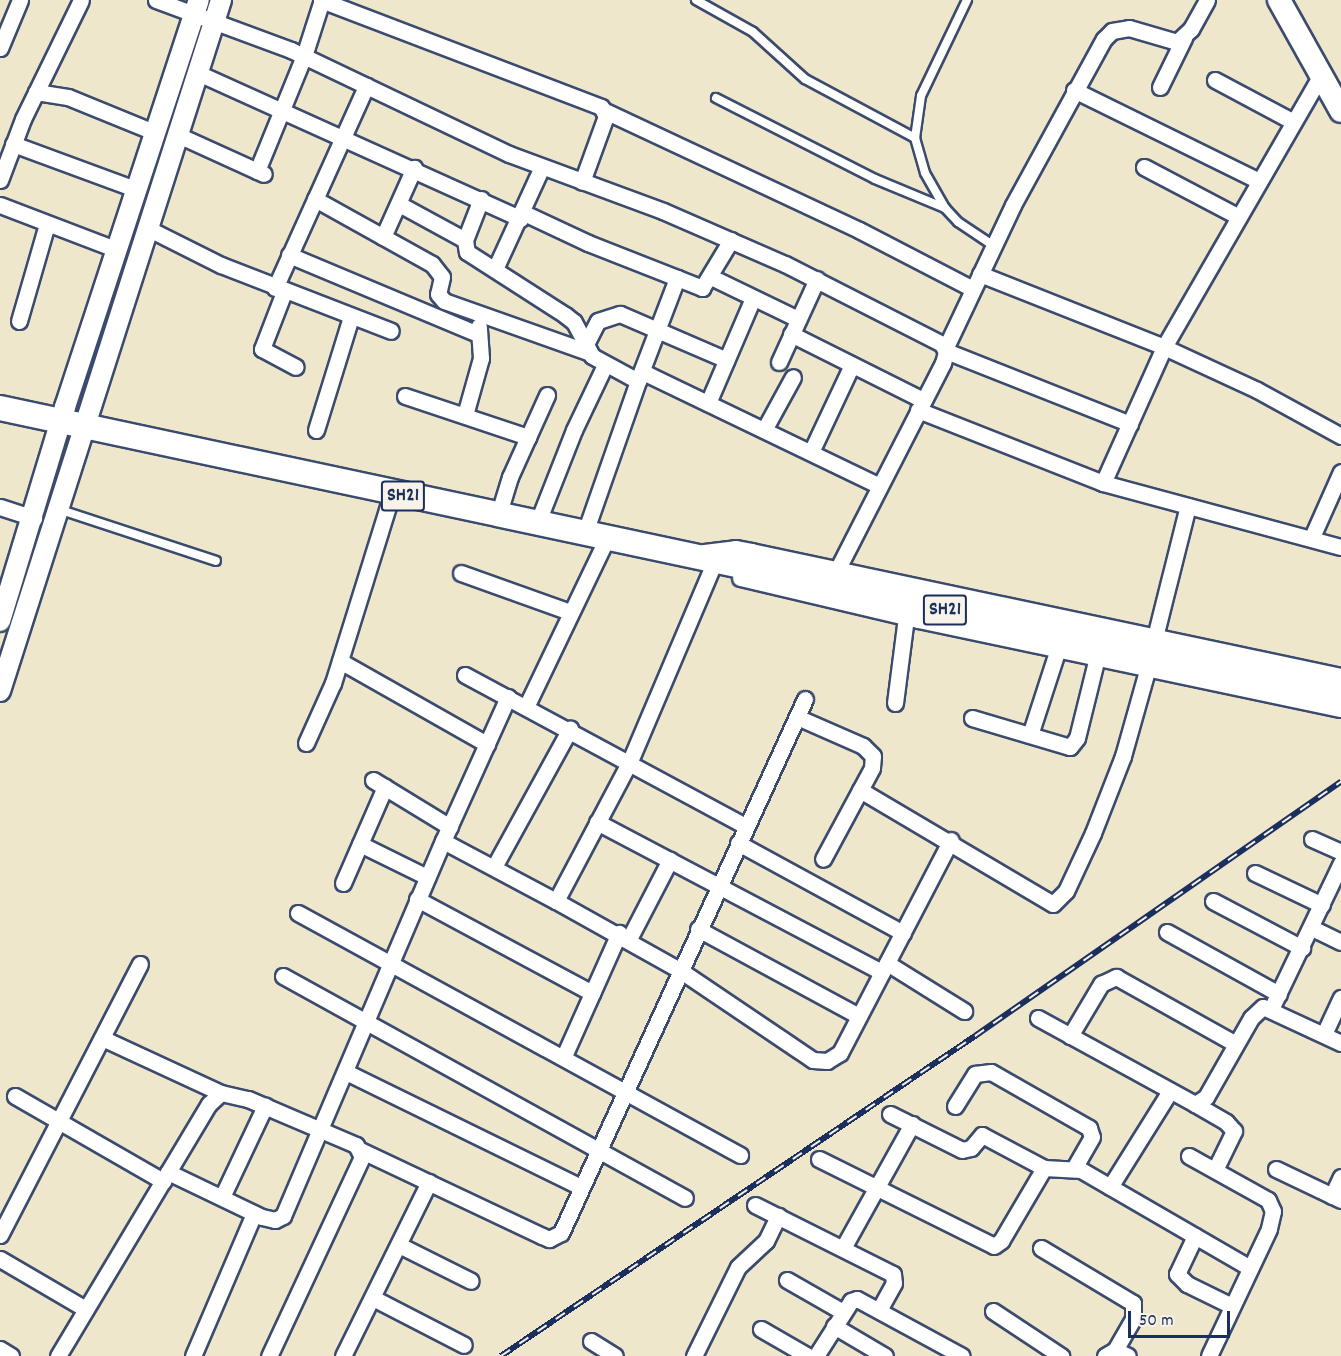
<!DOCTYPE html>
<html>
<head>
<meta charset="utf-8">
<style>
  body { margin:0 }
  #map { position:relative; width:1341px; height:1356px; overflow:hidden; background:#efe7cc; font-family:Dekko,sans-serif }
  div>[style] { position:absolute }
  [style*='--x'] { left:calc(var(--x)*1px); top:calc(var(--y)*1px); width:calc(var(--w)*1px); rotate:calc(var(--a)*1deg) }
  .roads { filter:drop-shadow(2px 0 #3b4b6e) drop-shadow(-2px 0 #3b4b6e) drop-shadow(0 2px #3b4b6e) drop-shadow(0 -2px #3b4b6e) }
  .service>* { height:8px; margin:-4px; padding:0 4px; transform-origin:4px; border-radius:4px; background:#fff }
  .minor>* { height:15px; margin:-7.5px; padding:0 7.5px; transform-origin:7.5px; border-radius:7.5px; background:#fff }
  .tertiary>* { height:20px; margin:-10px; padding:0 10px; transform-origin:10px; border-radius:10px; background:#fff }
  .secondary>* { height:22px; margin:-11px; padding:0 11px; transform-origin:11px; border-radius:11px; background:#fff }
  .primary>* { height:24px; margin:-12px; padding:0 12px; transform-origin:12px; border-radius:12px; background:#fff }
  .rail>* { height:6px; margin-top:-3px; transform-origin:0; background:repeating-linear-gradient(90deg,#f7f3e8 0 11px,#1b2f5e 0 22px); box-sizing:border-box; border-block:2px solid #1b2f5e }
  span { translate:-50% -50%; white-space:nowrap; text-align:center; line-height:1.15; -webkit-text-stroke:6px #f7f3e8; paint-order:stroke }
  .shield-label span { padding:2px 4px; background:#f7f3e8; border:2px solid; border-radius:4px; -webkit-text-stroke-width:0 }
  .shield-label { font-size:20px; color:#1b2f5e; font-weight:700 }
  .scale { position:absolute; left:1128px; top:1311px; width:102px; height:27px; box-sizing:border-box; border:3px solid #1b2f5e; border-top:0; padding-left:8px; font-size:18px; line-height:21px; white-space:nowrap; color:#1b2f5e; -webkit-text-stroke:4px #f7f3e8; paint-order:stroke }
</style>
</head>
<body>
<div id="map">
  <div class="roads">
    <div class="service">
      <i style="--x:696;--y:0;--w:65;--a:29.3"></i>
      <i style="--x:753;--y:32;--w:70;--a:42.1"></i>
      <i style="--x:805;--y:79;--w:125;--a:28.2"></i>
      <i style="--x:967;--y:0;--w:106;--a:115.6"></i>
      <i style="--x:921;--y:96;--w:42;--a:98.1"></i>
      <i style="--x:915;--y:138;--w:36;--a:74"></i>
      <i style="--x:925;--y:173;--w:40;--a:60.3"></i>
      <i style="--x:945;--y:208;--w:19;--a:47"></i>
      <i style="--x:958;--y:222;--w:43;--a:33.7"></i>
      <i style="--x:716;--y:98;--w:178;--a:27"></i>
      <i style="--x:875;--y:179;--w:76;--a:22.5"></i>
      <i style="--x:61;--y:510;--w:163;--a:18.2"></i>
    </div>
    <div class="minor">
      <i style="--x:156;--y:0;--w:144;--a:20.3"></i>
      <i style="--x:291;--y:50;--w:242;--a:25.5"></i>
      <i style="--x:509;--y:154;--w:164;--a:20.3"></i>
      <i style="--x:663;--y:211;--w:133;--a:23.5"></i>
      <i style="--x:785;--y:264;--w:176;--a:27"></i>
      <i style="--x:942;--y:344;--w:9;--a:63"></i>
      <i style="--x:946;--y:352;--w:11;--a:105"></i>
      <i style="--x:943;--y:363;--w:237;--a:117.1"></i>
      <i style="--x:321;--y:0;--w:300;--a:20.9"></i>
      <i style="--x:601;--y:107;--w:10;--a:61"></i>
      <i style="--x:606;--y:116;--w:70;--a:110"></i>
      <i style="--x:0;--y:48;--w:52;--a:-67.4"></i>
      <i style="--x:198;--y:73;--w:354;--a:24.3"></i>
      <i style="--x:1215;--y:80;--w:89;--a:28"></i>
      <i style="--x:1160;--y:87;--w:55;--a:-63.9"></i>
      <i style="--x:1074;--y:90;--w:204;--a:26.2"></i>
      <i style="--x:36;--y:92;--w:32;--a:9"></i>
      <i style="--x:68;--y:97;--w:95;--a:22.2"></i>
      <i style="--x:605;--y:111;--w:280;--a:25.1"></i>
      <i style="--x:859;--y:230;--w:128;--a:27.4"></i>
      <i style="--x:178;--y:135;--w:94;--a:24.4"></i>
      <i style="--x:13;--y:144;--w:133;--a:20.2"></i>
      <i style="--x:1144;--y:167;--w:105;--a:27.8"></i>
      <i style="--x:257;--y:171;--w:124;--a:-67.8"></i>
      <i style="--x:304;--y:56;--w:59;--a:-72.2"></i>
      <i style="--x:0;--y:180;--w:65;--a:-69.3"></i>
      <i style="--x:23;--y:119;--w:132;--a:-64"></i>
      <i style="--x:315;--y:199;--w:134;--a:29.1"></i>
      <i style="--x:432;--y:264;--w:16;--a:52"></i>
      <i style="--x:442;--y:277;--w:17;--a:103"></i>
      <i style="--x:438;--y:294;--w:9;--a:49"></i>
      <i style="--x:444;--y:301;--w:153;--a:19.5"></i>
      <i style="--x:481;--y:199;--w:44;--a:111.3"></i>
      <i style="--x:465;--y:240;--w:12;--a:81"></i>
      <i style="--x:467;--y:252;--w:117;--a:32.7"></i>
      <i style="--x:565;--y:315;--w:11;--a:38"></i>
      <i style="--x:574;--y:322;--w:38;--a:62"></i>
      <i style="--x:592;--y:356;--w:52;--a:28.5"></i>
      <i style="--x:638;--y:381;--w:163;--a:109.3"></i>
      <i style="--x:399;--y:204;--w:75;--a:28.6"></i>
      <i style="--x:0;--y:205;--w:126;--a:20.9"></i>
      <i style="--x:524;--y:213;--w:71;--a:25.1"></i>
      <i style="--x:588;--y:243;--w:123;--a:21.5"></i>
      <i style="--x:702;--y:288;--w:56;--a:-58.9"></i>
      <i style="--x:149;--y:229;--w:80;--a:26.6"></i>
      <i style="--x:221;--y:265;--w:182;--a:21.2"></i>
      <i style="--x:383;--y:237;--w:76;--a:-65.8"></i>
      <i style="--x:289;--y:255;--w:205;--a:22.7"></i>
      <i style="--x:495;--y:269;--w:112;--a:-65.3"></i>
      <i style="--x:980;--y:274;--w:198;--a:21.6"></i>
      <i style="--x:1164;--y:347;--w:102;--a:24.8"></i>
      <i style="--x:1257;--y:390;--w:96;--a:28.7"></i>
      <i style="--x:711;--y:277;--w:97;--a:25.8"></i>
      <i style="--x:275;--y:288;--w:222;--a:-65.7"></i>
      <i style="--x:284;--y:292;--w:61;--a:111.1"></i>
      <i style="--x:262;--y:349;--w:38;--a:28"></i>
      <i style="--x:19;--y:321;--w:101;--a:-73.9"></i>
      <i style="--x:791;--y:334;--w:148;--a:26.6"></i>
      <i style="--x:585;--y:346;--w:28;--a:-63"></i>
      <i style="--x:598;--y:321;--w:23;--a:-18"></i>
      <i style="--x:620;--y:314;--w:116;--a:23.3"></i>
      <i style="--x:946;--y:347;--w:157;--a:-64.7"></i>
      <i style="--x:1013;--y:205;--w:189;--a:-61.3"></i>
      <i style="--x:1104;--y:39;--w:11;--a:-45"></i>
      <i style="--x:1112;--y:31;--w:17;--a:-10"></i>
      <i style="--x:1129;--y:28;--w:50;--a:16.3"></i>
      <i style="--x:1177;--y:42;--w:19;--a:-43"></i>
      <i style="--x:1191;--y:29;--w:33;--a:-61"></i>
      <i style="--x:946;--y:351;--w:198;--a:21.6"></i>
      <i style="--x:779;--y:362;--w:91;--a:-65.4"></i>
      <i style="--x:640;--y:375;--w:104;--a:-69.1"></i>
      <i style="--x:638;--y:381;--w:9;--a:-63"></i>
      <i style="--x:642;--y:373;--w:5;--a:11"></i>
      <i style="--x:647;--y:374;--w:256;--a:25.7"></i>
      <i style="--x:405;--y:396;--w:130;--a:18.4"></i>
      <i style="--x:708;--y:403;--w:114;--a:-66.8"></i>
      <i style="--x:918;--y:410;--w:199;--a:21.5"></i>
      <i style="--x:1103;--y:483;--w:246;--a:15.1"></i>
      <i style="--x:465;--y:415;--w:59;--a:-74.3"></i>
      <i style="--x:481;--y:358;--w:32;--a:-94"></i>
      <i style="--x:316;--y:430;--w:118;--a:-72.8"></i>
      <i style="--x:764;--y:430;--w:60;--a:-61.3"></i>
      <i style="--x:811;--y:452;--w:96;--a:-64.8"></i>
      <i style="--x:1103;--y:483;--w:149;--a:-65.8"></i>
      <i style="--x:1164;--y:347;--w:314;--a:-60"></i>
      <i style="--x:0;--y:507;--w:36;--a:18"></i>
      <i style="--x:498;--y:516;--w:41;--a:-72.9"></i>
      <i style="--x:510;--y:477;--w:90;--a:-65.7"></i>
      <i style="--x:537;--y:524;--w:101;--a:-68.5"></i>
      <i style="--x:574;--y:430;--w:72;--a:-64.5"></i>
      <i style="--x:1312;--y:537;--w:71;--a:-66"></i>
      <i style="--x:461;--y:573;--w:116;--a:19.7"></i>
      <i style="--x:740;--y:578;--w:183;--a:13.3"></i>
      <i style="--x:918;--y:620;--w:432;--a:11.9"></i>
      <i style="--x:1154;--y:641;--w:139;--a:-75.9"></i>
      <i style="--x:340;--y:661;--w:169;--a:29.5"></i>
      <i style="--x:465;--y:675;--w:319;--a:28.3"></i>
      <i style="--x:895;--y:703;--w:87;--a:-82.7"></i>
      <i style="--x:526;--y:707;--w:185;--a:-64.4"></i>
      <i style="--x:797;--y:717;--w:72;--a:23.7"></i>
      <i style="--x:863;--y:746;--w:14;--a:45"></i>
      <i style="--x:873;--y:756;--w:12;--a:95"></i>
      <i style="--x:872;--y:768;--w:103;--a:118.3"></i>
      <i style="--x:972;--y:718;--w:102;--a:16.5"></i>
      <i style="--x:1070;--y:747;--w:11;--a:-52"></i>
      <i style="--x:1077;--y:738;--w:83;--a:-76.1"></i>
      <i style="--x:1030;--y:735;--w:90;--a:-72"></i>
      <i style="--x:306;--y:743;--w:66;--a:-65.8"></i>
      <i style="--x:333;--y:683;--w:199;--a:-72.7"></i>
      <i style="--x:373;--y:780;--w:90;--a:31.4"></i>
      <i style="--x:860;--y:790;--w:224;--a:30.6"></i>
      <i style="--x:1053;--y:904;--w:18;--a:-45"></i>
      <i style="--x:1066;--y:891;--w:64;--a:-65"></i>
      <i style="--x:1093;--y:833;--w:83;--a:-68.7"></i>
      <i style="--x:1123;--y:756;--w:92;--a:-74.3"></i>
      <i style="--x:597;--y:822;--w:322;--a:27.8"></i>
      <i style="--x:1312;--y:839;--w:32;--a:24"></i>
      <i style="--x:443;--y:841;--w:158;--a:-65.7"></i>
      <i style="--x:738;--y:843;--w:188;--a:28.6"></i>
      <i style="--x:360;--y:844;--w:75;--a:26.2"></i>
      <i style="--x:494;--y:867;--w:158;--a:-61.2"></i>
      <i style="--x:1255;--y:873;--w:74;--a:25.5"></i>
      <i style="--x:343;--y:883;--w:105;--a:-66.4"></i>
      <i style="--x:417;--y:899;--w:199;--a:28.2"></i>
      <i style="--x:556;--y:901;--w:143;--a:29.2"></i>
      <i style="--x:681;--y:971;--w:159;--a:34"></i>
      <i style="--x:813;--y:1060;--w:14;--a:4"></i>
      <i style="--x:827;--y:1061;--w:15;--a:-32"></i>
      <i style="--x:840;--y:1053;--w:240;--a:-62.5"></i>
      <i style="--x:1213;--y:901;--w:101;--a:27.8"></i>
      <i style="--x:298;--y:913;--w:504;--a:28.7"></i>
      <i style="--x:1312;--y:928;--w:32;--a:26"></i>
      <i style="--x:698;--y:929;--w:183;--a:28.4"></i>
      <i style="--x:1167;--y:932;--w:128;--a:29"></i>
      <i style="--x:629;--y:939;--w:89;--a:-62.6"></i>
      <i style="--x:887;--y:963;--w:91;--a:31.9"></i>
      <i style="--x:283;--y:976;--w:459;--a:28.9"></i>
      <i style="--x:1271;--y:1009;--w:162;--a:-64.4"></i>
      <i style="--x:1038;--y:1018;--w:179;--a:28.7"></i>
      <i style="--x:1195;--y:1104;--w:13;--a:-32"></i>
      <i style="--x:1206;--y:1097;--w:91;--a:-60.3"></i>
      <i style="--x:1251;--y:1018;--w:16;--a:-43"></i>
      <i style="--x:1263;--y:1007;--w:86;--a:24.8"></i>
      <i style="--x:1324;--y:1034;--w:40;--a:-65"></i>
      <i style="--x:1070;--y:1036;--w:61;--a:-59.2"></i>
      <i style="--x:1101;--y:984;--w:17;--a:-25"></i>
      <i style="--x:1116;--y:977;--w:137;--a:29.2"></i>
      <i style="--x:102;--y:1038;--w:131;--a:24.8"></i>
      <i style="--x:564;--y:1056;--w:135;--a:-65.9"></i>
      <i style="--x:346;--y:1072;--w:262;--a:26.1"></i>
      <i style="--x:15;--y:1096;--w:171;--a:29.9"></i>
      <i style="--x:1195;--y:1104;--w:36;--a:30"></i>
      <i style="--x:1226;--y:1122;--w:12;--a:48"></i>
      <i style="--x:1234;--y:1131;--w:43;--a:116"></i>
      <i style="--x:955;--y:1106;--w:38;--a:-58"></i>
      <i style="--x:975;--y:1074;--w:16;--a:-7"></i>
      <i style="--x:991;--y:1072;--w:113;--a:29.7"></i>
      <i style="--x:1089;--y:1128;--w:9;--a:72"></i>
      <i style="--x:1092;--y:1137;--w:36;--a:120"></i>
      <i style="--x:890;--y:1114;--w:80;--a:26.6"></i>
      <i style="--x:962;--y:1150;--w:9;--a:-13"></i>
      <i style="--x:971;--y:1148;--w:17;--a:-50"></i>
      <i style="--x:982;--y:1135;--w:70;--a:28"></i>
      <i style="--x:1044;--y:1168;--w:37;--a:3"></i>
      <i style="--x:1081;--y:1170;--w:195;--a:30.1"></i>
      <i style="--x:360;--y:1150;--w:201;--a:25.3"></i>
      <i style="--x:542;--y:1236;--w:8;--a:23"></i>
      <i style="--x:549;--y:1239;--w:13;--a:-27"></i>
      <i style="--x:561;--y:1233;--w:587;--a:-65.44"></i>
      <i style="--x:1189;--y:1156;--w:90;--a:29.1"></i>
      <i style="--x:1268;--y:1200;--w:12;--a:66"></i>
      <i style="--x:1273;--y:1211;--w:18;--a:103"></i>
      <i style="--x:1269;--y:1229;--w:140;--a:115.3"></i>
      <i style="--x:819;--y:1159;--w:195;--a:26.4"></i>
      <i style="--x:994;--y:1246;--w:9;--a:-36"></i>
      <i style="--x:1001;--y:1241;--w:85;--a:-59.5"></i>
      <i style="--x:1276;--y:1169;--w:72;--a:25.5"></i>
      <i style="--x:168;--y:1172;--w:104;--a:25.6"></i>
      <i style="--x:262;--y:1217;--w:13;--a:13"></i>
      <i style="--x:275;--y:1220;--w:9;--a:-27"></i>
      <i style="--x:283;--y:1216;--w:408;--a:-66.9"></i>
      <i style="--x:443;--y:841;--w:128;--a:28"></i>
      <i style="--x:556;--y:901;--w:158;--a:-62.1"></i>
      <i style="--x:630;--y:761;--w:217;--a:-67"></i>
      <i style="--x:1110;--y:1187;--w:113;--a:-58"></i>
      <i style="--x:1332;--y:1196;--w:21;--a:-65"></i>
      <i style="--x:222;--y:1197;--w:101;--a:-64.7"></i>
      <i style="--x:755;--y:1205;--w:154;--a:26.6"></i>
      <i style="--x:893;--y:1274;--w:9;--a:84"></i>
      <i style="--x:894;--y:1283;--w:31;--a:119"></i>
      <i style="--x:0;--y:1235;--w:305;--a:-62.7"></i>
      <i style="--x:1195;--y:1236;--w:42;--a:115.3"></i>
      <i style="--x:1177;--y:1274;--w:14;--a:45"></i>
      <i style="--x:1187;--y:1284;--w:50;--a:26.1"></i>
      <i style="--x:399;--y:1245;--w:80;--a:26.6"></i>
      <i style="--x:843;--y:1248;--w:142;--a:-60.9"></i>
      <i style="--x:1041;--y:1248;--w:107;--a:30.9"></i>
      <i style="--x:1133;--y:1303;--w:16;--a:90"></i>
      <i style="--x:1133;--y:1319;--w:36;--a:120"></i>
      <i style="--x:0;--y:1259;--w:97;--a:30.3"></i>
      <i style="--x:787;--y:1280;--w:64;--a:29.7"></i>
      <i style="--x:373;--y:1298;--w:102;--a:27.3"></i>
      <i style="--x:993;--y:1311;--w:82;--a:33.5"></i>
      <i style="--x:834;--y:1326;--w:59;--a:30.5"></i>
      <i style="--x:761;--y:1329;--w:54;--a:29.9"></i>
      <i style="--x:591;--y:1341;--w:28;--a:32"></i>
      <i style="--x:0;--y:1349;--w:13;--a:32"></i>
      <i style="--x:58;--y:1356;--w:294;--a:-59.1"></i>
      <i style="--x:209;--y:1104;--w:16;--a:-43"></i>
      <i style="--x:221;--y:1093;--w:28;--a:13"></i>
      <i style="--x:248;--y:1099;--w:117;--a:23.1"></i>
      <i style="--x:356;--y:1145;--w:13;--a:63"></i>
      <i style="--x:362;--y:1157;--w:220;--a:115"></i>
      <i style="--x:193;--y:1356;--w:155;--a:-66.8"></i>
      <i style="--x:343;--y:1356;--w:194;--a:-63.7"></i>
      <i style="--x:694;--y:1356;--w:99;--a:-63.7"></i>
      <i style="--x:738;--y:1267;--w:38;--a:-43"></i>
      <i style="--x:766;--y:1241;--w:28;--a:-64"></i>
      <i style="--x:816;--y:1356;--w:65;--a:-57.5"></i>
      <i style="--x:851;--y:1301;--w:6;--a:-18"></i>
      <i style="--x:857;--y:1299;--w:119;--a:28.5"></i>
      <i style="--x:1105;--y:1356;--w:12;--a:-31"></i>
      <i style="--x:1115;--y:1350;--w:14;--a:25"></i>
    </div>
    <div class="tertiary">
      <i style="--x:0;--y:621;--w:224;--a:-73.1"></i>
      <i style="--x:65;--y:407;--w:428;--a:-71.8"></i>
      <i style="--x:0;--y:691;--w:725;--a:-72.26"></i>
    </div>
    <div class="secondary">
      <i style="--x:1279;--y:0;--w:127;--a:60.8"></i>
      <i style="--x:705;--y:556;--w:31;--a:-7"></i>
      <i style="--x:736;--y:552;--w:15;--a:11"></i>
      <i style="--x:751;--y:555;--w:603;--a:11.96"></i>
    </div>
    <div class="primary">
      <i style="--x:0;--y:408;--w:1371;--a:12.04"></i>
    </div>
  </div>
  <div class="rail">
    <i style="--x:501;--y:1356;--w:572;--a:-34.02"></i>
    <i style="--x:975;--y:1036;--w:446;--a:-34.8"></i>
  </div>
  <div class="shield-label">
    <span style="left:403px;top:496px">SH21</span>
    <span style="left:945px;top:610px">SH21</span>
  </div>
  <div class="scale">50 m</div>
</div>
</body>
</html>
